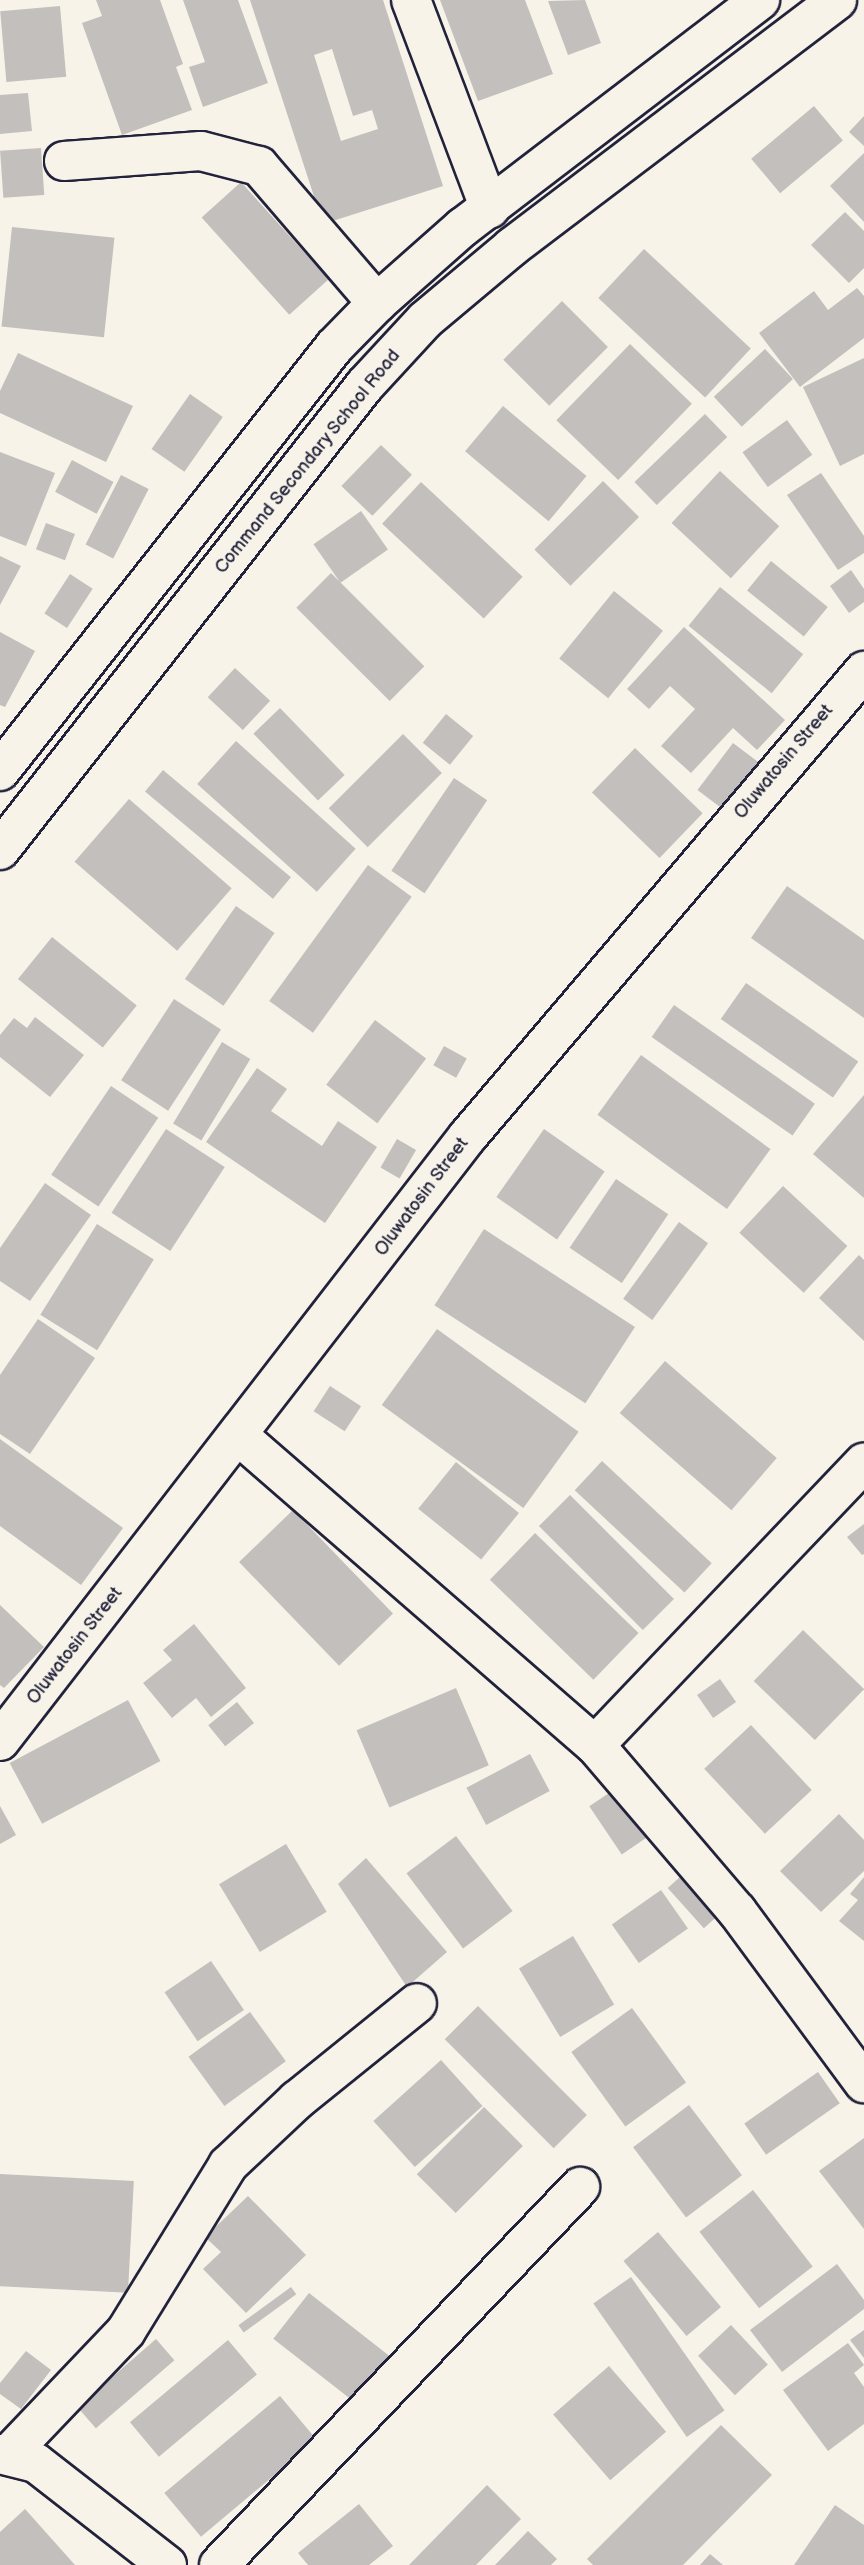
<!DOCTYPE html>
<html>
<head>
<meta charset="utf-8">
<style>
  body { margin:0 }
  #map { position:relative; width:864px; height:2565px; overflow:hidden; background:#f7f3e8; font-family:"Balsamiq Sans",sans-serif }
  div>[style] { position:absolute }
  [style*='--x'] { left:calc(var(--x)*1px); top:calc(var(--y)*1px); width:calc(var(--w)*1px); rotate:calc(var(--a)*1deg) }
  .building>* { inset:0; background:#c2bfbd; transform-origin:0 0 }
  .roads { filter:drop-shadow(2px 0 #22223b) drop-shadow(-2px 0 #22223b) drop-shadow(0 2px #22223b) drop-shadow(0 -2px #22223b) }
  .street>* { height:38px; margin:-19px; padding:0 19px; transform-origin:19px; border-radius:19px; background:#f7f3e8 }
  .secondary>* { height:38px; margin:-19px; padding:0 19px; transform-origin:19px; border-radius:19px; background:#f7f3e8 }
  span { translate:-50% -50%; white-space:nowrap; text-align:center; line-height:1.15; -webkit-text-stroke:5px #f7f3e8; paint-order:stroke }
  .street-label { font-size:18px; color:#22223b }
</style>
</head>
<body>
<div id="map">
  <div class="building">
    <i style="clip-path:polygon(96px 0,160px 0,183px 64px,176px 67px,192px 110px,122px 135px,82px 23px,102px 16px)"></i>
    <i style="clip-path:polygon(183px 0,238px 0,268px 83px,203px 107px,189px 67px,205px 62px)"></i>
    <i style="clip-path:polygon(evenodd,250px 0,383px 0,443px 186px,323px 224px,250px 0,332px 49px,353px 116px,372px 110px,378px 129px,341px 141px,314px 55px,332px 49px)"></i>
    <i style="clip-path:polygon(440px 0,525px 0,553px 74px,478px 101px)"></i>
    <i style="clip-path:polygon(585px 0,601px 43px,568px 55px,548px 1px)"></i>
    <i style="left:60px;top:6px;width:71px;height:60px;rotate:85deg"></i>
    <i style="clip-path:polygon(28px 93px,32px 131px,0 134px,0 95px)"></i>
    <i style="left:814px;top:106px;width:45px;height:82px;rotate:50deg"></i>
    <i style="clip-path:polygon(864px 116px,864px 146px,849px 132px)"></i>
    <i style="left:41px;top:148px;width:47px;height:41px;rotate:86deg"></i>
    <i style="clip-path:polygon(864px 153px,864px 222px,830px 186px)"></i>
    <i style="left:241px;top:182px;width:131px;height:53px;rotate:48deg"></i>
    <i style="clip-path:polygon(845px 212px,864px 231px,864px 268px,849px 283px,811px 245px)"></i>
    <i style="left:12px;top:227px;width:103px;height:100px;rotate:6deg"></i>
    <i style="left:644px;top:249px;width:146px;height:67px;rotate:43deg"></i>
    <i style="clip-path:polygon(857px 288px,864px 296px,864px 338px,800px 387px,759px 333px,814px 291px,828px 310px)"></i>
    <i style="left:562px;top:301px;width:65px;height:83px;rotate:45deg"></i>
    <i style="left:630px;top:344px;width:86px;height:106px;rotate:44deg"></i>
    <i style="left:765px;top:349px;width:41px;height:70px;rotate:47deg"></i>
    <i style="clip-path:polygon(18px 353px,133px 406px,106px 462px,0 413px,0 391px)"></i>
    <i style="clip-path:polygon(864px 358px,864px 454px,840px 466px,803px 387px)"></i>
    <i style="left:190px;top:394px;width:40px;height:67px;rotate:35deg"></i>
    <i style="left:503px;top:406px;width:109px;height:59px;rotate:40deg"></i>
    <i style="left:705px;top:414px;width:32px;height:98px;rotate:46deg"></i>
    <i style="left:787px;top:420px;width:43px;height:55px;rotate:54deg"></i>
    <i style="left:381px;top:445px;width:43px;height:57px;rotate:44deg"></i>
    <i style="clip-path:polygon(0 452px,55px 473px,26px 546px,0 536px)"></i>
    <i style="left:72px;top:460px;width:47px;height:36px;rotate:28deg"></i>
    <i style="left:720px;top:471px;width:81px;height:71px;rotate:43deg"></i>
    <i style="clip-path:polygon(821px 473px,864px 536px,864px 553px,838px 570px,787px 495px)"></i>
    <i style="left:121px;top:475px;width:31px;height:78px;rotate:27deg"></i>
    <i style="left:603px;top:481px;width:51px;height:97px;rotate:45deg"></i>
    <i style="left:421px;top:482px;width:139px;height:57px;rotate:43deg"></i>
    <i style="left:361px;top:511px;width:47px;height:58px;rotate:55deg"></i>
    <i style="left:46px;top:523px;width:31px;height:28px;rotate:21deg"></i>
    <i style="clip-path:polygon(0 556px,21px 566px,0 605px)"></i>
    <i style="left:771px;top:561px;width:73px;height:38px;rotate:39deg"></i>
    <i style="clip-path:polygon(851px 570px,864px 589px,864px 602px,849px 613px,830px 586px)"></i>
    <i style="left:331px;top:573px;width:132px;height:49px;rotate:45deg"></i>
    <i style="left:70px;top:574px;width:27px;height:47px;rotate:33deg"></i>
    <i style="left:720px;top:587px;width:107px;height:50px;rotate:39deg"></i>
    <i style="left:614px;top:591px;width:63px;height:87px;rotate:39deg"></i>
    <i style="clip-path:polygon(684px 627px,785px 720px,757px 750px,733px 728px,691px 773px,661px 746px,695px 709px,670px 686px,649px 709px,627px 689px)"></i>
    <i style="clip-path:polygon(0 632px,35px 651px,5px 707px,0 705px)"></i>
    <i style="left:235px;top:668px;width:48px;height:40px;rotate:43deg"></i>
    <i style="left:280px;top:708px;width:93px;height:37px;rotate:46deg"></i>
    <i style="left:446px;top:714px;width:35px;height:37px;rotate:39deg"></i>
    <i style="left:403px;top:734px;width:55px;height:105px;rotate:45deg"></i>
    <i style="left:236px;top:741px;width:161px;height:58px;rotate:42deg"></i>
    <i style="left:733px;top:743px;width:34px;height:59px;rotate:37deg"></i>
    <i style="left:635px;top:748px;width:94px;height:62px;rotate:44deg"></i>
    <i style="left:163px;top:770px;width:167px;height:28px;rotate:40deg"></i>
    <i style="left:454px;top:778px;width:40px;height:112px;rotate:34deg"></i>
    <i style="left:129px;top:799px;width:136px;height:83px;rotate:41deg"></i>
    <i style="left:368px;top:865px;width:54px;height:168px;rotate:36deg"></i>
    <i style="clip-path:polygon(787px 886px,864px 940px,864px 1018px,751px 938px)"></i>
    <i style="left:236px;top:906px;width:47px;height:89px;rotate:35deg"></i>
    <i style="left:52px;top:937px;width:109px;height:54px;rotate:39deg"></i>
    <i style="left:746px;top:983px;width:137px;height:44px;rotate:35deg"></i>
    <i style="left:174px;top:999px;width:56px;height:97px;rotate:33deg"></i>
    <i style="left:674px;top:1005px;width:172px;height:39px;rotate:35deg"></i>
    <i style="clip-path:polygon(35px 1017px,84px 1055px,50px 1097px,0 1057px,0 1035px,14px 1018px,27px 1028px)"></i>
    <i style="left:375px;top:1020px;width:64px;height:81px;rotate:37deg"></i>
    <i style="left:222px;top:1042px;width:33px;height:95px;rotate:31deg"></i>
    <i style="left:444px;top:1046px;width:26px;height:22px;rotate:29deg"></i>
    <i style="left:641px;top:1055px;width:160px;height:74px;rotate:36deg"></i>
    <i style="clip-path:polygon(257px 1068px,287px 1089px,271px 1111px,322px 1146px,338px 1121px,377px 1147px,325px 1223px,206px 1142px)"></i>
    <i style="left:111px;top:1086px;width:57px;height:107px;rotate:34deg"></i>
    <i style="clip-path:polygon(864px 1095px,864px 1198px,813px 1154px)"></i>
    <i style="left:166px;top:1129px;width:70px;height:100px;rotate:33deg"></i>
    <i style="left:544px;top:1129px;width:74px;height:83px;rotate:35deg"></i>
    <i style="left:397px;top:1139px;width:22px;height:33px;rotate:30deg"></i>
    <i style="left:616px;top:1179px;width:63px;height:83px;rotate:34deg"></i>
    <i style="clip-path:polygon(45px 1183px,91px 1215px,30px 1301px,0 1281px,0 1248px)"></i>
    <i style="left:783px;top:1186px;width:88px;height:64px;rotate:43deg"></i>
    <i style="left:679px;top:1222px;width:36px;height:95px;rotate:36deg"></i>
    <i style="left:97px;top:1224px;width:67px;height:107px;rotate:32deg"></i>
    <i style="left:484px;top:1229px;width:180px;height:91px;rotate:33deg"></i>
    <i style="clip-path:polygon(859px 1255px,864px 1260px,864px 1341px,819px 1298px)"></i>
    <i style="clip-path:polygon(38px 1319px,95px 1358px,30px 1454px,0 1434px,0 1375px)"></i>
    <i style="left:437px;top:1329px;width:175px;height:94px;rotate:36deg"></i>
    <i style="left:665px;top:1361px;width:148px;height:69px;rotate:41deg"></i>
    <i style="left:330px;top:1386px;width:37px;height:30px;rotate:33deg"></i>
    <i style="clip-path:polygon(0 1439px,123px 1528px,81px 1585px,0 1526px)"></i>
    <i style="left:602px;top:1461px;width:150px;height:40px;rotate:43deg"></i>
    <i style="left:456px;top:1462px;width:81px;height:60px;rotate:39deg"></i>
    <i style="left:570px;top:1495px;width:147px;height:44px;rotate:45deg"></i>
    <i style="left:293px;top:1510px;width:144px;height:75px;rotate:46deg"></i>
    <i style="clip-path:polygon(864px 1524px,864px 1554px,862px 1555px,847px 1537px)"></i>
    <i style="left:535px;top:1533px;width:144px;height:65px;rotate:44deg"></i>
    <i style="clip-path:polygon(0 1605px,44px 1647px,4px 1688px,0 1685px)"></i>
    <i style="clip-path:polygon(194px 1624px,246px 1688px,211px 1717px,196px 1698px,172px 1718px,143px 1683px,172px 1660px,163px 1650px)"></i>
    <i style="left:803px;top:1630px;width:85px;height:71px;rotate:44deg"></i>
    <i style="left:720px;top:1679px;width:28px;height:28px;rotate:55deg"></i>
    <i style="left:456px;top:1688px;width:84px;height:108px;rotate:67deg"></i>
    <i style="left:128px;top:1700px;width:69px;height:134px;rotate:62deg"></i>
    <i style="left:237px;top:1702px;width:27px;height:37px;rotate:51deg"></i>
    <i style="left:751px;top:1725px;width:89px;height:64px;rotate:47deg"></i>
    <i style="left:530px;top:1754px;width:42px;height:72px;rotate:62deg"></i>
    <i style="left:615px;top:1789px;width:58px;height:31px;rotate:56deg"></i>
    <i style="clip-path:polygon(0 1806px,16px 1835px,0 1844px)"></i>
    <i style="clip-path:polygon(839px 1814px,864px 1840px,864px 1871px,821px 1912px,780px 1871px)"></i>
    <i style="left:456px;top:1836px;width:94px;height:62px;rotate:53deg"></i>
    <i style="left:286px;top:1844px;width:79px;height:78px;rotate:59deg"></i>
    <i style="clip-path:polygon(366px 1858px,447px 1952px,407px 1987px,338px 1884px)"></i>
    <i style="left:690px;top:1868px;width:54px;height:30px;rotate:48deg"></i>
    <i style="clip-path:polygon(864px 1877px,864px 1941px,839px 1921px,858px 1900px,850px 1894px)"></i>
    <i style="left:661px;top:1890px;width:47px;height:60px;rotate:55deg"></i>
    <i style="left:573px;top:1936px;width:80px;height:63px;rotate:59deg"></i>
    <i style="left:211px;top:1961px;width:59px;height:56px;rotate:56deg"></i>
    <i style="left:478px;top:2006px;width:154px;height:47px;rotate:45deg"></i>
    <i style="left:632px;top:2008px;width:92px;height:75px;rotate:54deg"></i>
    <i style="left:250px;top:2012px;width:61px;height:76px;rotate:54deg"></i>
    <i style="left:441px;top:2060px;width:62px;height:91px;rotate:48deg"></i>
    <i style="left:818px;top:2072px;width:38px;height:90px;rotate:55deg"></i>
    <i style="left:689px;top:2105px;width:88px;height:70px;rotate:53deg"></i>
    <i style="left:484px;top:2107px;width:55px;height:95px;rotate:45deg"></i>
    <i style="clip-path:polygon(864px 2138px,864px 2229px,819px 2171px)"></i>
    <i style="left:0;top:2174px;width:134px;height:112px;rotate:3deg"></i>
    <i style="left:753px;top:2190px;width:97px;height:68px;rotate:52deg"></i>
    <i style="clip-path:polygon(248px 2196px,306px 2255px,246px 2313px,203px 2269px,221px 2252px,205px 2237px)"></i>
    <i style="left:658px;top:2232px;width:98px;height:45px;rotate:50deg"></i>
    <i style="clip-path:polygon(837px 2264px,864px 2300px,864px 2309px,782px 2372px,750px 2330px)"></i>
    <i style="left:631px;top:2277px;width:163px;height:46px;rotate:55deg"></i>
    <i style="left:291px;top:2287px;width:9px;height:65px;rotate:54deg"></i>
    <i style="left:309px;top:2293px;width:105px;height:58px;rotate:38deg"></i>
    <i style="left:731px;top:2325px;width:54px;height:45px;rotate:47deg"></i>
    <i style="clip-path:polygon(864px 2330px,864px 2358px,850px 2340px)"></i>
    <i style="left:156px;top:2339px;width:28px;height:104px;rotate:49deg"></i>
    <i style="left:228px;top:2340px;width:45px;height:128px;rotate:50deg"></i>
    <i style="clip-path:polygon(848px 2343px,864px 2365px,854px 2373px,864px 2387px,864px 2424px,828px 2451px,783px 2390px)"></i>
    <i style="clip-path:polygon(26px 2351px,51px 2370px,21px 2409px,0 2394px,0 2383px)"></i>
    <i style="left:609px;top:2366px;width:87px;height:74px;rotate:49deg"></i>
    <i style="left:280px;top:2396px;width:57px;height:151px;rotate:50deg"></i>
    <i style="clip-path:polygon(721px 2425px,772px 2475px,683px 2565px,593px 2565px,587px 2559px)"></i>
    <i style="clip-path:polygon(487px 2485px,521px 2519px,476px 2565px,409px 2565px)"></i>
    <i style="clip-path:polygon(359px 2504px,393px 2546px,369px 2565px,308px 2565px,298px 2553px)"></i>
    <i style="clip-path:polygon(835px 2505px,864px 2525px,864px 2565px,794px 2565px)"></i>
    <i style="clip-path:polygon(25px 2509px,75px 2565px,0 2565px,0 2532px)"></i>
    <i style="clip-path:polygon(528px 2531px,557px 2559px,551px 2565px,495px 2565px)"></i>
    <i style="clip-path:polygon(710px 2554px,723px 2565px,700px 2565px)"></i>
  </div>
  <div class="roads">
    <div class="street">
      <i style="--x:411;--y:0;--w:223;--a:69.3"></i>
      <i style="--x:64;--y:161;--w:137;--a:-4.2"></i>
      <i style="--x:201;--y:151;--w:60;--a:14.5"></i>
      <i style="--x:259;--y:166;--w:181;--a:49.3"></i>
      <i style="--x:239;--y:1436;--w:471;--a:41"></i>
      <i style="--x:595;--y:1745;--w:218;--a:49.5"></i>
      <i style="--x:737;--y:1911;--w:214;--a:53.6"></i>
      <i style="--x:0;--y:1741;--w:765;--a:-52.28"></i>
      <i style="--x:468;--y:1136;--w:611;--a:-49.58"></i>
      <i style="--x:595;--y:1745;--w:390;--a:-46.4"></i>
      <i style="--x:10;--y:2453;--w:168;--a:-46.4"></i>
      <i style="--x:126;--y:2331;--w:195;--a:-58.4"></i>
      <i style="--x:228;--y:2165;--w:95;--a:-43.3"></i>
      <i style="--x:297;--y:2100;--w:154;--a:-38.9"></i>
      <i style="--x:0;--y:2454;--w:37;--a:14"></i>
      <i style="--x:36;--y:2463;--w:166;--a:37.9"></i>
      <i style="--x:219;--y:2565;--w:523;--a:-46.32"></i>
    </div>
    <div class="secondary">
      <i style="--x:0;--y:771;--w:540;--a:-51.77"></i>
      <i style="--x:334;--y:347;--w:62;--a:-45.7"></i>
      <i style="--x:377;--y:303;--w:115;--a:-41.5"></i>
      <i style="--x:463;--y:227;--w:374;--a:-37.4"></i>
      <i style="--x:0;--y:850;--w:591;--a:-51.87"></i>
      <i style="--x:365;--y:385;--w:88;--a:-47.3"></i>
      <i style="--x:425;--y:320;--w:114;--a:-40"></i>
      <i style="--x:512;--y:247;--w:408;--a:-37.2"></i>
    </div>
  </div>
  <div class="street-label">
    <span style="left:308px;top:462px;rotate:-51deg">Command Secondary School Road</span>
    <span style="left:784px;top:762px;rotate:-50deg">Oluwatosin Street</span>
    <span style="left:422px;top:1197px;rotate:-53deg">Oluwatosin Street</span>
    <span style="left:75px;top:1646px;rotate:-52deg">Oluwatosin Street</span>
  </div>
</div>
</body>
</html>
